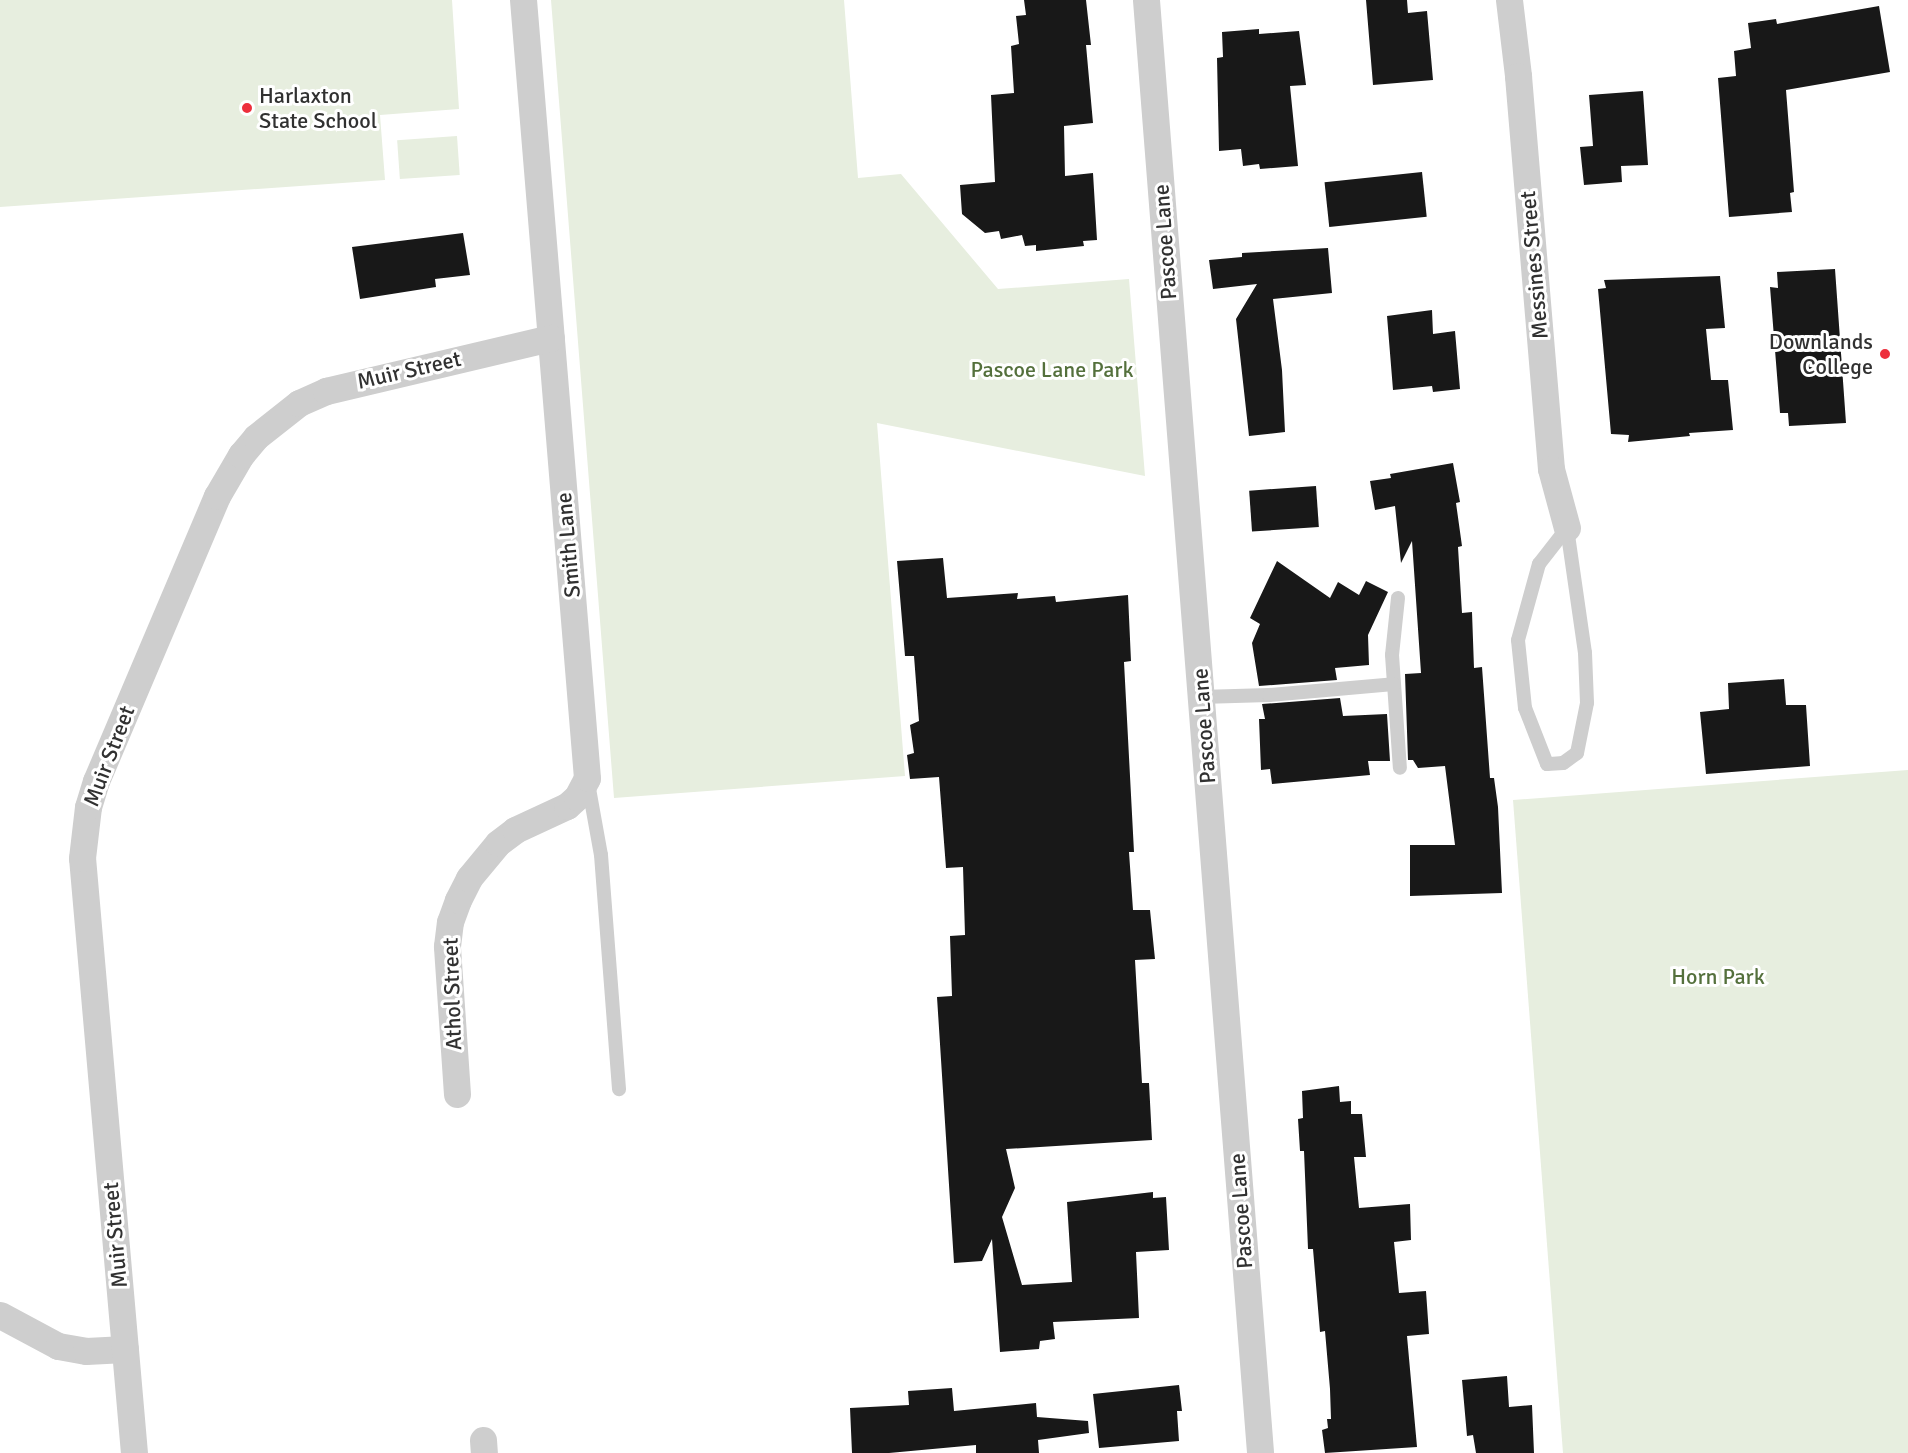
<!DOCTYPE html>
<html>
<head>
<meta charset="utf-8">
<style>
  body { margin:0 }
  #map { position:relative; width:1908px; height:1453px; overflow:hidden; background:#fff; font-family:Signika,sans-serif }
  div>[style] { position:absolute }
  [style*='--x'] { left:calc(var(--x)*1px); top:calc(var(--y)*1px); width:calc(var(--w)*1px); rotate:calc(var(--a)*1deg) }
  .green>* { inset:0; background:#e7eedf; transform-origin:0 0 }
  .building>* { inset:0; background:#181818; transform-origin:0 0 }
  .service>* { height:14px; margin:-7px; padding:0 7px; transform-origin:7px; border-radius:7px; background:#cecece }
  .minor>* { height:27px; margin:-13.5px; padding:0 13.5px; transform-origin:13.5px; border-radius:13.5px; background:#cecece }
  .dots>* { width:16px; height:16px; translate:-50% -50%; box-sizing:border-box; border:3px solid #fff; border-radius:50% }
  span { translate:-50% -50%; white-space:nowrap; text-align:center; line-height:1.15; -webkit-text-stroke:6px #fff; paint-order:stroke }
  .poi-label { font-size:22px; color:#313131 }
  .left { translate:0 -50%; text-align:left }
  .right { translate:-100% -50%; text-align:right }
  .street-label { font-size:22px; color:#313131 }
  .park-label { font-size:22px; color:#54703c }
</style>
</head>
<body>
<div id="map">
  <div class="green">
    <i style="clip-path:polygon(0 0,452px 0,459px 109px,380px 115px,385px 180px,0 207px)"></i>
    <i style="clip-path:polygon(551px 0,844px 0,858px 178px,901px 174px,998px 289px,1129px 279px,1145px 476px,877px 423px,905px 776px,614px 798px)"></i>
    <i style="left:457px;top:136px;width:39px;height:60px;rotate:86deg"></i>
    <i style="clip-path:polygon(1908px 770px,1908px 1453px,1563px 1453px,1513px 800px)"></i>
  </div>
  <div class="building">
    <i style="clip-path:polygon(1024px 0,1086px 0,1091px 45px,1086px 45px,1093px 123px,1064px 126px,1065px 176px,1093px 173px,1097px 240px,1083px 241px,1084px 246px,1036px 251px,1036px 245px,1025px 246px,1022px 235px,1001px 239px,999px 231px,985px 233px,962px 214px,960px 185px,995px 182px,991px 95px,1014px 93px,1011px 46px,1019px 44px,1016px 16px,1026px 15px)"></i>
    <i style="clip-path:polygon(1366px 0,1407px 0,1408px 13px,1427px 11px,1433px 80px,1373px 85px)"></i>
    <i style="clip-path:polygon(1879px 6px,1890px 72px,1786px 90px,1794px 192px,1790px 193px,1792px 212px,1729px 217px,1718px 78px,1736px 76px,1734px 51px,1751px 48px,1748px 23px,1776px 19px,1777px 24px)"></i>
    <i style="clip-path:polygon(1259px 29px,1259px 34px,1299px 31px,1306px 85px,1290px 86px,1298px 166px,1260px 169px,1259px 164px,1243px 166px,1241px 149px,1219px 151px,1217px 58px,1223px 57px,1222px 32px)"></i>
    <i style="clip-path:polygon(1643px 91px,1648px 165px,1621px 166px,1622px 182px,1584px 185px,1580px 147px,1593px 146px,1589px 95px)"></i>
    <i style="left:1422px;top:172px;width:45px;height:98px;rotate:84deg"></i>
    <i style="clip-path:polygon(463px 233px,470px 275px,435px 279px,436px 287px,360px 299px,352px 247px)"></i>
    <i style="clip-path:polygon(1328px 248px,1332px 293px,1273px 299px,1282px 370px,1285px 432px,1249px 436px,1236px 319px,1257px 284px,1213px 289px,1209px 260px,1242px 257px,1242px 253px)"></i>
    <i style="clip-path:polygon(1835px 269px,1846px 423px,1789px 426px,1788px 413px,1780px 413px,1770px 287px,1778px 288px,1777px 272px)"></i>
    <i style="clip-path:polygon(1720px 276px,1725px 328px,1706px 329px,1711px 380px,1728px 380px,1733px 430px,1689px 433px,1690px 436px,1628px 442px,1629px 435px,1611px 434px,1598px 289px,1606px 288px,1604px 280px)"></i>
    <i style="clip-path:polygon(1432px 310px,1433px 334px,1455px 331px,1460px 389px,1433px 392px,1432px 386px,1393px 390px,1387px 316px)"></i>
    <i style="clip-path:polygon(1453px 463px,1460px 502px,1456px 503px,1462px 546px,1458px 547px,1462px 613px,1472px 612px,1474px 668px,1482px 667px,1490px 778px,1494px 778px,1498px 807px,1502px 893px,1410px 896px,1410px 845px,1455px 845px,1445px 766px,1418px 768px,1413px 760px,1408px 760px,1405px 674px,1421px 673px,1412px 541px,1401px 563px,1395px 506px,1375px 510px,1370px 481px,1391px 478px,1390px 474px)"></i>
    <i style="left:1316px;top:486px;width:41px;height:67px;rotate:86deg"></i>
    <i style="clip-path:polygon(943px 558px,947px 598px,1018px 593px,1017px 599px,1055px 596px,1056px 602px,1128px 595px,1131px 661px,1124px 662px,1134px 852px,1129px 852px,1133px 910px,1150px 910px,1155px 959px,1135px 960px,1142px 1083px,1149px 1083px,1152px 1140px,1006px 1149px,1015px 1188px,1002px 1217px,1022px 1285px,1072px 1282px,1067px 1202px,1153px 1192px,1153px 1198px,1166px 1197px,1169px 1250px,1136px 1252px,1139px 1318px,1053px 1322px,1055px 1339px,1040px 1341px,1039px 1349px,1000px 1352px,992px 1239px,982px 1261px,954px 1263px,937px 997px,952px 996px,950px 936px,965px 935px,963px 867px,946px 868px,939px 777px,910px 779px,907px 755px,914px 753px,910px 725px,919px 721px,914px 656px,905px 656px,897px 561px)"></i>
    <i style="clip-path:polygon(1277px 561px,1330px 598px,1338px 582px,1359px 595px,1366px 581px,1388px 592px,1368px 635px,1369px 665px,1335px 668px,1337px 680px,1259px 686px,1252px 643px,1260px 624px,1250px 618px)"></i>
    <i style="clip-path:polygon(1784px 679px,1786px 705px,1806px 705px,1810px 766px,1706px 774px,1700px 712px,1729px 709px,1728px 683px)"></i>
    <i style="clip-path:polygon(1340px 698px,1343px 716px,1387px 714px,1390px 761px,1368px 761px,1370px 775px,1272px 784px,1270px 769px,1261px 770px,1259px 719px,1265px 719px,1262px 704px)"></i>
    <i style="clip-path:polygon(1339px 1086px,1340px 1102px,1351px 1101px,1351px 1114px,1362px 1114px,1366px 1157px,1354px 1157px,1359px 1208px,1410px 1204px,1411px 1240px,1394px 1242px,1399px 1293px,1426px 1291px,1429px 1334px,1407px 1336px,1417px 1447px,1325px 1453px,1322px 1430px,1328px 1428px,1327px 1419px,1331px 1419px,1330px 1389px,1325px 1331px,1320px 1332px,1313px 1249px,1308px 1249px,1304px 1151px,1300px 1151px,1298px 1119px,1303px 1118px,1302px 1091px)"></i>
    <i style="clip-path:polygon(1507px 1376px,1509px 1407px,1532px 1405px,1534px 1453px,1476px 1453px,1473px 1435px,1467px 1436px,1462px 1380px)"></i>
    <i style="clip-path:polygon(1179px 1385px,1182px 1411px,1177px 1411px,1179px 1441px,1099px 1448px,1093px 1394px)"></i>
    <i style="clip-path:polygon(952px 1388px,954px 1411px,1036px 1403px,1037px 1417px,1088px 1421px,1089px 1433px,1038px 1440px,1039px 1453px,976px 1453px,976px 1445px,889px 1453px,852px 1453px,850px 1408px,909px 1405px,908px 1391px)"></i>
  </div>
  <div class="service">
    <i style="--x:1567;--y:528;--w:126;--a:81.8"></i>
    <i style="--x:1585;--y:653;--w:50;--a:87.7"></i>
    <i style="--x:1587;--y:703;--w:51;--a:101.3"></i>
    <i style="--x:1577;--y:753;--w:17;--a:144"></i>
    <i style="--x:1563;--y:763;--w:16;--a:176"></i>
    <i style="--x:1547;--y:764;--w:60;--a:-111.4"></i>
    <i style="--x:1525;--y:708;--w:68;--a:-95.9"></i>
    <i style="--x:1518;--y:640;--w:79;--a:-74.6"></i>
    <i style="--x:1539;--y:564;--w:46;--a:-52.1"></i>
    <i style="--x:1398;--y:598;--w:57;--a:96"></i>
    <i style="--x:1392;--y:655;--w:113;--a:86"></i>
    <i style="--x:1201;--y:697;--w:68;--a:-1.7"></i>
    <i style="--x:1269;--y:695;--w:125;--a:-5"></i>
    <i style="--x:588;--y:783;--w:73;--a:79.8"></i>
    <i style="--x:601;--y:855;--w:235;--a:85.6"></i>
  </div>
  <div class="minor">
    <i style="--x:1146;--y:0;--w:1457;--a:85.51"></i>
    <i style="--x:1509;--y:0;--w:77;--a:83.2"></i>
    <i style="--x:1518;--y:76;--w:394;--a:85.2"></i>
    <i style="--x:1551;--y:469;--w:61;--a:74.8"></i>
    <i style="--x:457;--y:1094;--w:148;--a:-93.9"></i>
    <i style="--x:447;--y:946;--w:24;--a:-83"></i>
    <i style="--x:450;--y:922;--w:23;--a:-70"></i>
    <i style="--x:458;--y:900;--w:25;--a:-63"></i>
    <i style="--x:469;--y:878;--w:45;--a:-50.4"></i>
    <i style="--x:498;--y:843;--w:21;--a:-37"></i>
    <i style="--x:515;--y:830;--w:57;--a:-24.8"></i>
    <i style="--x:567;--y:806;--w:13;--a:-42"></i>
    <i style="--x:577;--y:797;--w:21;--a:-62"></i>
    <i style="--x:587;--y:778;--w:781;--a:-94.7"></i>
    <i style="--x:0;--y:1315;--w:66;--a:28.1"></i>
    <i style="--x:58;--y:1346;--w:28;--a:10"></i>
    <i style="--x:86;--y:1351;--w:39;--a:-3"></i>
    <i style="--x:483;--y:1440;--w:13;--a:86"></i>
    <i style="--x:134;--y:1453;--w:597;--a:-94.99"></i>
    <i style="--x:82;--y:858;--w:51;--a:-83.3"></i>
    <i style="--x:88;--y:807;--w:27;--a:-73"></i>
    <i style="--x:96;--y:781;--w:310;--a:-67"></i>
    <i style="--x:217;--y:496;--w:48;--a:-59.7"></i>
    <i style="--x:241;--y:455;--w:23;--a:-50"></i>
    <i style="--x:256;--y:437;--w:55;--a:-38.3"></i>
    <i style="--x:299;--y:403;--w:30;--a:-24"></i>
    <i style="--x:326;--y:391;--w:231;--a:-13.3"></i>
  </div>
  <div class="dots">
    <i style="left:247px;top:108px;background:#ed2f3c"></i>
    <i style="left:1885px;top:354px;background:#ed2f3c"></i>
  </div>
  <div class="poi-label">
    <span class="left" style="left:259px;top:108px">Harlaxton<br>State School</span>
    <span class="right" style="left:1873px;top:354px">Downlands<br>College</span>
  </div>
  <div class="street-label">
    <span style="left:1165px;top:242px;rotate:-94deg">Pascoe Lane</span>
    <span style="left:1534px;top:265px;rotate:-95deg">Messines Street</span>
    <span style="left:409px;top:370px;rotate:-13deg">Muir Street</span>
    <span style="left:568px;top:545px;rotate:-95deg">Smith Lane</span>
    <span style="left:1204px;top:726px;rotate:-94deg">Pascoe Lane</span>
    <span style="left:109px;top:756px;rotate:-69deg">Muir Street</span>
    <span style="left:452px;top:994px;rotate:-92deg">Athol Street</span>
    <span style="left:1241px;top:1211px;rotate:-94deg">Pascoe Lane</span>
    <span style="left:115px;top:1235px;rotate:-95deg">Muir Street</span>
  </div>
  <div class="park-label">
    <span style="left:1052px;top:370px">Pascoe Lane Park</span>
    <span style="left:1718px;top:977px">Horn Park</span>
  </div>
</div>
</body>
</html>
